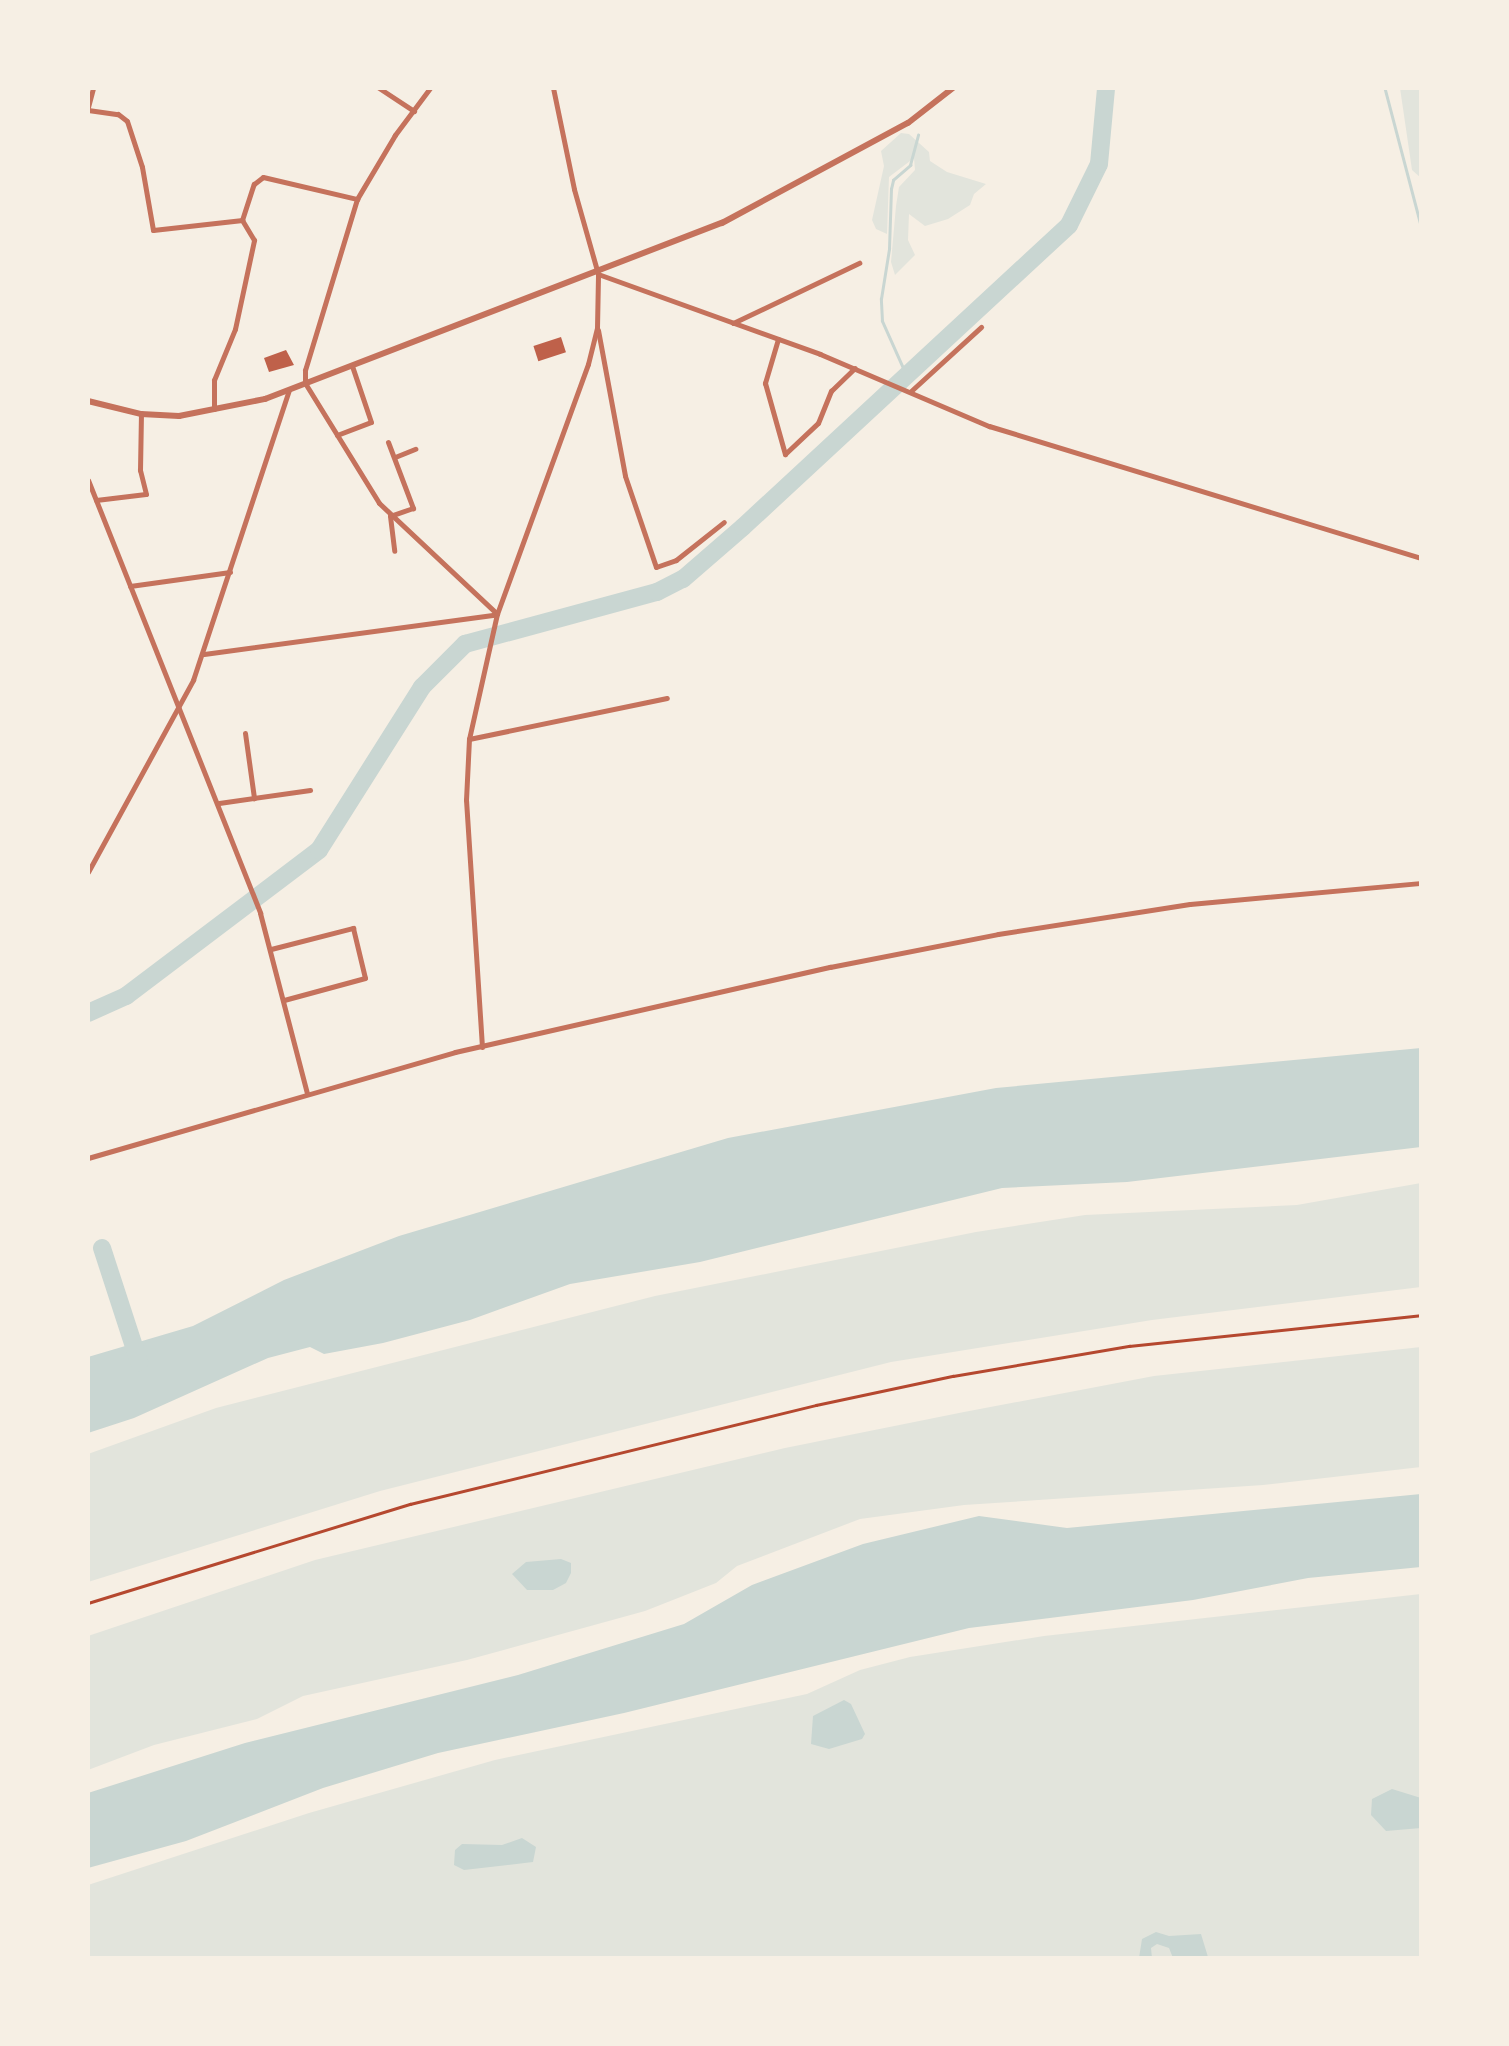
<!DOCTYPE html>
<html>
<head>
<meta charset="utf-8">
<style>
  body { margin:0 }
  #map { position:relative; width:1509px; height:2046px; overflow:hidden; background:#f6efe4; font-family:Jost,sans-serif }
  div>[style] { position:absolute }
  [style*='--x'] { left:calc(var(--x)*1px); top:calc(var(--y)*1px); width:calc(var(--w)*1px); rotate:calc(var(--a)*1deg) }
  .green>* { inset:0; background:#e2e4dc }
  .water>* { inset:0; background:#c9d6d2 }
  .stream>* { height:2.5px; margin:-1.25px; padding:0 1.25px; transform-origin:1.25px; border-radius:1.25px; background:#c9d6d2 }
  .river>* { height:18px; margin:-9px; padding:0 9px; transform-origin:9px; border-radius:9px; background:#c9d6d2 }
  .building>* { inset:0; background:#bf614a; transform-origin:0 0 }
  .path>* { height:2.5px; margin:-1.25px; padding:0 1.25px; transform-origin:1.25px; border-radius:1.25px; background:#b5482f }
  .minor>* { height:5px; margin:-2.5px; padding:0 2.5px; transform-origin:2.5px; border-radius:2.5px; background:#c5725c }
  .tertiary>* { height:6px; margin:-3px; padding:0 3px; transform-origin:3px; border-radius:3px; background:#c5725c }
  span { translate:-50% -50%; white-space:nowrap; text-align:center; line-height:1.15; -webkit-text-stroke:8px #f6efe4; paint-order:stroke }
  .frame { position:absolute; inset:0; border:90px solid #f6efe4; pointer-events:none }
</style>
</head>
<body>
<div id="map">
  <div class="green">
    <i style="clip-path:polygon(1400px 88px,1421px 88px,1421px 178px,1412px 170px)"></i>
    <i style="clip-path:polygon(901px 133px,909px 134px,929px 152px,930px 161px,947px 172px,986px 184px,974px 194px,970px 205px,948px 219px,925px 226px,909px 214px,908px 240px,915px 255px,895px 275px,891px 262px,896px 206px,899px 187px,915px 170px,914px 158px,889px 177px,887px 234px,876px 229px,872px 220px,884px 166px,881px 151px)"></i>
    <i style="clip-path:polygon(1421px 1183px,1421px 1287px,1152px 1320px,891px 1362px,380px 1491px,88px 1582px,88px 1454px,216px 1408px,655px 1296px,976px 1232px,1085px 1215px,1297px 1205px)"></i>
    <i style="clip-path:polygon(1421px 1347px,1421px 1467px,1263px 1485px,964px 1505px,860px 1519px,737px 1566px,716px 1583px,645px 1611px,467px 1660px,303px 1696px,257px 1719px,154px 1745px,88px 1770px,88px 1636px,315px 1560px,785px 1448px,964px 1412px,1154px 1376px)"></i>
    <i style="clip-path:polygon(1421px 1594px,1421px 1958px,88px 1958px,88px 1885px,309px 1813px,495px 1760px,807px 1694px,860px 1670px,910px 1657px,1044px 1636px)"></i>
  </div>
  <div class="water">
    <i style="clip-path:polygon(1421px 1048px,1421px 1147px,1127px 1182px,1002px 1188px,700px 1262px,570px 1284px,470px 1320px,383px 1343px,324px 1354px,310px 1347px,268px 1358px,134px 1418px,88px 1433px,88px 1357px,193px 1326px,284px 1280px,399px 1236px,728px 1138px,996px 1088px)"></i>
    <i style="clip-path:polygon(1421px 1494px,1421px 1567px,1308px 1578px,1193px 1600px,969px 1628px,624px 1713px,438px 1753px,323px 1788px,186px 1841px,88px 1868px,88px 1793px,245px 1743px,518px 1675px,684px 1624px,752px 1585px,863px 1544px,979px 1516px,1067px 1528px)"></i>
    <i style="clip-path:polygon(561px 1559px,571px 1563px,571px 1573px,566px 1583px,553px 1590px,527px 1590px,512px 1574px,526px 1562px)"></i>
    <i style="clip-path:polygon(844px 1700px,851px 1704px,865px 1734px,862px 1739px,829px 1749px,811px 1744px,813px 1716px)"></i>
    <i style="clip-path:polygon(1392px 1789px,1421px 1798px,1421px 1828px,1386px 1831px,1371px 1815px,1372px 1799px)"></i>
    <i style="clip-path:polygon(522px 1838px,536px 1847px,533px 1862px,464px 1870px,454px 1865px,455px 1850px,462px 1844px,502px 1845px)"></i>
    <i style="clip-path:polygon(1156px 1932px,1169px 1936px,1201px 1934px,1208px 1957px,1173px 1958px,1169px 1948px,1157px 1944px,1151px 1948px,1152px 1958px,1139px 1958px,1142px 1939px)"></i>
  </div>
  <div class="stream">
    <i style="--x:1385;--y:88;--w:146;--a:75.3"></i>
    <i style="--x:906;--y:375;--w:59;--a:-114"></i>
    <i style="--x:882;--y:321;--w:22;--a:-93"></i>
    <i style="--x:881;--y:299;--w:51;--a:-80.9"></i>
    <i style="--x:889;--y:249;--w:60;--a:-88.1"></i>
    <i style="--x:891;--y:189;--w:9;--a:-77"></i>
    <i style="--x:893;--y:180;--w:23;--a:-41"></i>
    <i style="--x:910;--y:165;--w:31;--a:-75"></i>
  </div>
  <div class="river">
    <i style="--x:88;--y:1013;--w:42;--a:-24.1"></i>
    <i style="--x:126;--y:996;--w:242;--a:-37.1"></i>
    <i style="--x:319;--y:850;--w:193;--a:-57.7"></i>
    <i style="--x:422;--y:687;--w:61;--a:-45"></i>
    <i style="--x:465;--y:644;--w:199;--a:-15.2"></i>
    <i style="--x:657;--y:592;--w:29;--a:-27"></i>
    <i style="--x:683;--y:579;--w:79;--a:-40.9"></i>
    <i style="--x:743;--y:527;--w:444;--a:-42.8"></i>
    <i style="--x:1069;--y:225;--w:68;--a:-63.8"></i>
    <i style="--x:1099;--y:164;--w:76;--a:-84.7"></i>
    <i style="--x:102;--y:1248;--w:120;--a:72"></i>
  </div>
  <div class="building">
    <i style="left:561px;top:337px;width:16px;height:29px;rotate:72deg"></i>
    <i style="clip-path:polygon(286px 350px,294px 365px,269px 372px,264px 358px)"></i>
  </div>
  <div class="path">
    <i style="--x:88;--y:1603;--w:337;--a:-17.1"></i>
    <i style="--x:410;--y:1504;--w:418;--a:-13.7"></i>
    <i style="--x:816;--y:1405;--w:140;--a:-12"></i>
    <i style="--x:953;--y:1376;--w:179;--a:-9.7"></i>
    <i style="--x:1129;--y:1346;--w:295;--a:-6"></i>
  </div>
  <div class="minor">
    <i style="--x:379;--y:88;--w:42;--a:33.3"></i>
    <i style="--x:430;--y:88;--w:59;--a:126.7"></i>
    <i style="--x:395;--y:135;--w:74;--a:120.7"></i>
    <i style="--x:357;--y:199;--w:179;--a:106.9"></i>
    <i style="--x:305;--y:370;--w:13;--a:90"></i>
    <i style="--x:305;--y:383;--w:141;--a:58.3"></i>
    <i style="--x:379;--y:503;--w:162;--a:43.2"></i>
    <i style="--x:88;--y:107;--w:20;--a:-75"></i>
    <i style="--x:88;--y:110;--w:30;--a:8"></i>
    <i style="--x:118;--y:114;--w:11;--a:38"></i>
    <i style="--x:127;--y:121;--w:48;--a:71.9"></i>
    <i style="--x:142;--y:167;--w:64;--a:80.1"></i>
    <i style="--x:153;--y:230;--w:90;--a:-6.4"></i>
    <i style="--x:598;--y:274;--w:236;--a:19.8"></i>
    <i style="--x:820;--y:354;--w:184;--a:23.1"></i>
    <i style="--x:989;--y:426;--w:453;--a:17"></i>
    <i style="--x:733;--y:323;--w:140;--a:-25.5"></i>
    <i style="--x:598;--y:330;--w:148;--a:79.5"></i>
    <i style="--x:625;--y:476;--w:96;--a:71.2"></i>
    <i style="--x:656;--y:567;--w:21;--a:-19"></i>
    <i style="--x:676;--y:560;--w:61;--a:-38.4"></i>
    <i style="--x:778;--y:339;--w:46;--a:106.5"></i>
    <i style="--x:765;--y:383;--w:74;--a:74.3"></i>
    <i style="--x:785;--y:454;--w:45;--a:-43.2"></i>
    <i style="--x:818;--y:423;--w:35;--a:-68"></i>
    <i style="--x:831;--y:391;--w:33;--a:-44"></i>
    <i style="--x:911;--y:391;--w:95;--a:-42.4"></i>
    <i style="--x:214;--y:409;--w:29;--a:-90"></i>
    <i style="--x:214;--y:380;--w:55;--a:-67.6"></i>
    <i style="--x:235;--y:329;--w:91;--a:-77.9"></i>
    <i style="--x:254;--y:240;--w:23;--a:-121"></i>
    <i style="--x:242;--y:220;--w:38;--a:-72"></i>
    <i style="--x:254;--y:184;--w:11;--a:-38"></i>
    <i style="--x:263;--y:177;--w:97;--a:13.2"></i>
    <i style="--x:337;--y:435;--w:36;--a:-21"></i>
    <i style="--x:371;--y:422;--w:59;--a:-108.7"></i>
    <i style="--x:388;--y:442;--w:71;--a:69.3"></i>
    <i style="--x:413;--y:508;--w:24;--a:161"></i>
    <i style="--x:390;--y:516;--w:35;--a:83"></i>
    <i style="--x:395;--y:457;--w:22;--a:-22"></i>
    <i style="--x:88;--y:480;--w:466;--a:68.3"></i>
    <i style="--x:260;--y:913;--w:186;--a:75.4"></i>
    <i style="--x:96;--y:500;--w:50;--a:-6.8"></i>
    <i style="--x:146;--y:494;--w:25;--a:-104"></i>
    <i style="--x:140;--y:470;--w:56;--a:-89"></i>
    <i style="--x:130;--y:586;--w:101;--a:-8"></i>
    <i style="--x:204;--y:654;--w:293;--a:-7.7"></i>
    <i style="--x:245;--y:733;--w:66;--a:82.1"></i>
    <i style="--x:469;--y:739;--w:202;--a:-11.7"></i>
    <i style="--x:219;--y:803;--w:92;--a:-8.1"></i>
    <i style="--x:88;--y:872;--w:219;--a:-61.3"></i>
    <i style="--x:193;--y:680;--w:305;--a:-71.7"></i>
    <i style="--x:271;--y:949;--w:85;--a:-14.4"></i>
    <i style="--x:353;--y:928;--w:51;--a:76.5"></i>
    <i style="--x:365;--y:978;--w:84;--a:164.8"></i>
    <i style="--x:482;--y:1047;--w:248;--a:-93.7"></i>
    <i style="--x:466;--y:800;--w:61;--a:-87.2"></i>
    <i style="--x:469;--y:739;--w:128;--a:-77.4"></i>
    <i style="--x:497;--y:614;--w:266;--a:-70"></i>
    <i style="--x:588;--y:364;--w:37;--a:-76"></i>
    <i style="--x:597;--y:328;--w:54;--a:-88.9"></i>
    <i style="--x:598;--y:274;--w:88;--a:-105.8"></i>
    <i style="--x:574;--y:189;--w:103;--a:-101.7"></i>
    <i style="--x:88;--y:1158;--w:382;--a:-16.1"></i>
    <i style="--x:455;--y:1052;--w:385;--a:-12.8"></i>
    <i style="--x:830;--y:967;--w:171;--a:-11.1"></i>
    <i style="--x:998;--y:934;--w:194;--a:-8.9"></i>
    <i style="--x:1190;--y:904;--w:233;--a:-5.2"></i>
  </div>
  <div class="tertiary">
    <i style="--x:88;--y:401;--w:55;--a:13.8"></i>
    <i style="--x:141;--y:414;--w:38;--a:3"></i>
    <i style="--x:179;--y:416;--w:88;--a:-11.2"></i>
    <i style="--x:265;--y:399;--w:490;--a:-21.1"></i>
    <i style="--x:722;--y:223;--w:211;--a:-28.3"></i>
    <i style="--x:908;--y:123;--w:57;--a:-37.9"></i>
  </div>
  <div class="frame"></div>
</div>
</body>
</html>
